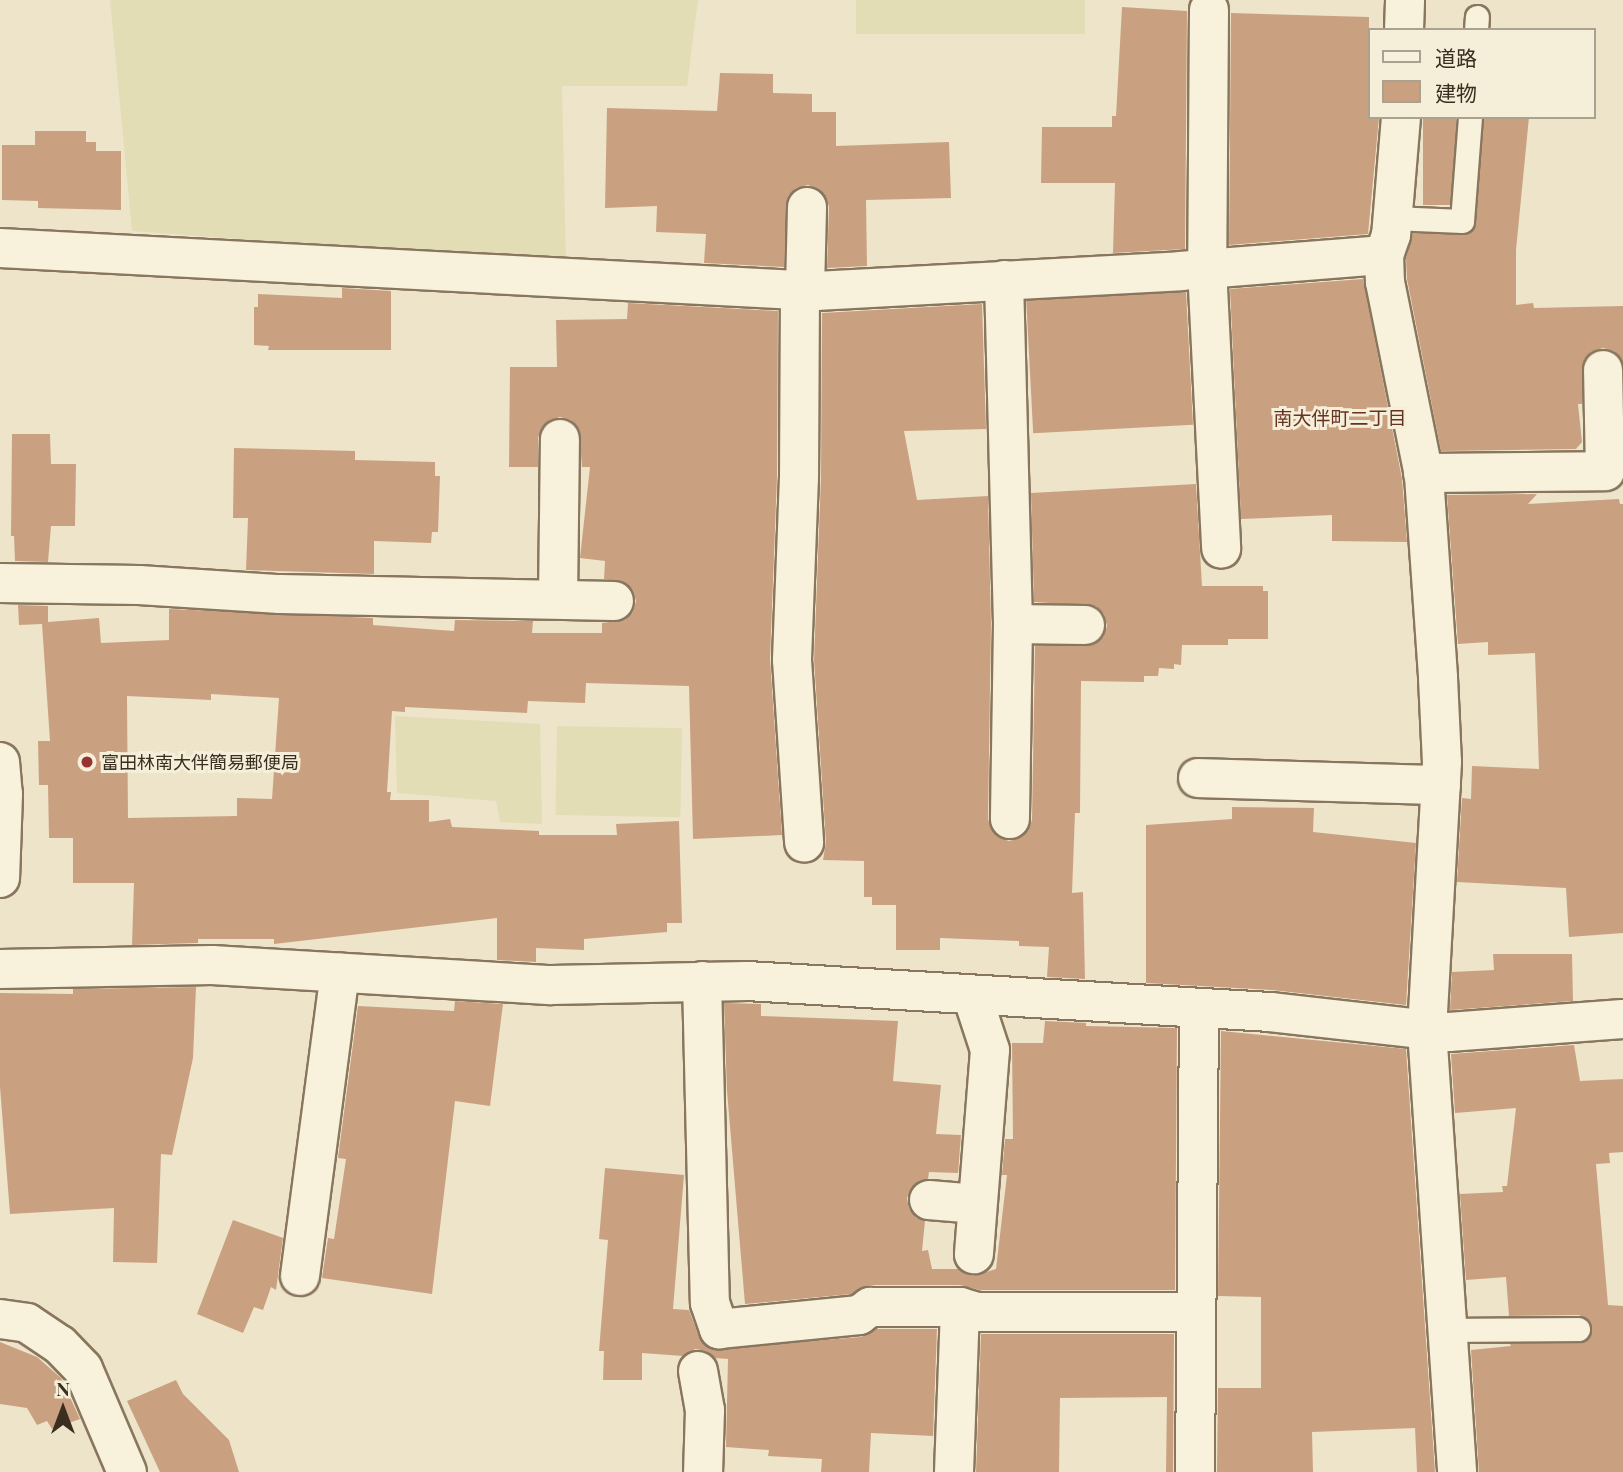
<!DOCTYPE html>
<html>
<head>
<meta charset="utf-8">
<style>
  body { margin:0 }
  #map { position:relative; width:1623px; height:1472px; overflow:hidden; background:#ede4c9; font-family:"Playfair Display","Noto Sans JP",serif }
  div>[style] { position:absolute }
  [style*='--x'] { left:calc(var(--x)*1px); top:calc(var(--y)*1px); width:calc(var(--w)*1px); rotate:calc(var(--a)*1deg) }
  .farmland>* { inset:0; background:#e3ddb6; transform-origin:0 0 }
  .building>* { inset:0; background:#caa180; transform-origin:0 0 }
  .roads { filter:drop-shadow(2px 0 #89765e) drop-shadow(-2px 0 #89765e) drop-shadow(0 2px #89765e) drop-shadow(0 -2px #89765e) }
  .service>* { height:23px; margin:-11.5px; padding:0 11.5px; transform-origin:11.5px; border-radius:11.5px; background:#f8f1dc }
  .minor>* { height:38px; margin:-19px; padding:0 19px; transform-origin:19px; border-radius:19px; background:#f8f1dc }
  .tertiary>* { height:38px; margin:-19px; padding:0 19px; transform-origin:19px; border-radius:19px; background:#f8f1dc }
  .dots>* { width:19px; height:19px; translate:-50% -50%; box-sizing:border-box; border:4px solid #f5eed8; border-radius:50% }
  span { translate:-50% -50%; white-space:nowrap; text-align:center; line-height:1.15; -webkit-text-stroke:6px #f5eed8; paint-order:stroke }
  .poi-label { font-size:18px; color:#3a2e21 }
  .left { translate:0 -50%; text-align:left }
  .neighbourhood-label { font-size:19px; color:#663222 }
  .legend { position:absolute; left:1368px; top:28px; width:228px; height:91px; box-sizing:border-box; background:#f5eed8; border:2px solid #aaa18f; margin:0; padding:9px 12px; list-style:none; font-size:21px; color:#3a2e21 }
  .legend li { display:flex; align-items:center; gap:14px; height:35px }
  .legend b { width:35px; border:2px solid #aaa18f }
  .north { position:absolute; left:28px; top:1374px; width:70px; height:70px; -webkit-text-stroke:5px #f5eed8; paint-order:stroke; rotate:0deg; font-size:19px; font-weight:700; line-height:28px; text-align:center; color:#3a2e21 }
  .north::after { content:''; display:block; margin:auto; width:24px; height:32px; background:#3a2e21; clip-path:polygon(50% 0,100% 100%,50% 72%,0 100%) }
</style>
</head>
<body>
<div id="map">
  <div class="farmland">
    <i style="clip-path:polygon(110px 0,698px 0,687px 86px,562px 86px,566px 263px,132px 231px)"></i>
    <i style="left:856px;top:0;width:229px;height:34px"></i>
    <i style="clip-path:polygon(395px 716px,540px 724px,542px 824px,500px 822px,496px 801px,397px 793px)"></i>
    <i style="left:557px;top:726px;width:125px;height:89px;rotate:1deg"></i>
  </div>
  <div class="building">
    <i style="clip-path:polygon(1122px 7px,1187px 11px,1185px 249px,1113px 253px,1115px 183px,1041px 183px,1042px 127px,1112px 127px,1112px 116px,1116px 116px)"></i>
    <i style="clip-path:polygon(1231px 13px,1369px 17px,1369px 117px,1379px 117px,1368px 234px,1229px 245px)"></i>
    <i style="clip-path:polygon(720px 73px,773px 74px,773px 93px,812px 94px,812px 112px,836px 112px,836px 146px,949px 142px,951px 198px,866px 200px,867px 266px,827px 268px,829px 207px,826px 197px,819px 189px,808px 185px,796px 188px,788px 196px,784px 267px,704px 263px,706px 234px,656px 232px,657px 206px,605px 208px,607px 108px,717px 111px)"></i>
    <i style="left:1423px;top:117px;width:33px;height:88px"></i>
    <i style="clip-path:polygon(1484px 117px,1529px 117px,1516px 250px,1516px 305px,1533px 303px,1534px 308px,1623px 306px,1623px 363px,1614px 351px,1603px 348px,1591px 352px,1584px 360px,1582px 404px,1578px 404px,1582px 442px,1576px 449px,1441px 451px,1407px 279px,1406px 258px,1413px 233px,1461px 235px,1474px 228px)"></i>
    <i style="clip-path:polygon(35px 131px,86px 131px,86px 142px,96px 142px,96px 151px,121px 151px,121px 210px,38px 208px,38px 201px,2px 200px,2px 145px,35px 145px)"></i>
    <i style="clip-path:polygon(1363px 279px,1402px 479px,1407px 542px,1332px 541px,1332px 515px,1241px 519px,1230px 289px)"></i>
    <i style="clip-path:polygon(342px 288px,391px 291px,391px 350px,268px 350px,269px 346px,254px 345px,254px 307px,258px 307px,258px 294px,342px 298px)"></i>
    <i style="left:1186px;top:292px;width:133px;height:160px;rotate:87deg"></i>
    <i style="clip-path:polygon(evenodd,628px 303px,778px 311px,777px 477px,770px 659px,782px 835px,693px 839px,689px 686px,586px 683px,585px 703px,528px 701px,527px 713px,405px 707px,405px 712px,392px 711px,387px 792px,391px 792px,390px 800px,429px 800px,429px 822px,450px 819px,452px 827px,539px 831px,539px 835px,617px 835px,616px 824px,679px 821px,682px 923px,667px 923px,667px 932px,584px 939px,584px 950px,536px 948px,536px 962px,497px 960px,497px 918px,274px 944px,274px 939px,198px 939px,198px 943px,132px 945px,134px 883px,73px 883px,73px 838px,49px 838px,48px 785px,39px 785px,38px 741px,50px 741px,42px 624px,19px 625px,18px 605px,48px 606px,48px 622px,99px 618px,101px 643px,169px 640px,169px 609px,373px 618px,373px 625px,454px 631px,455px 620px,533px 621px,532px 633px,602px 633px,602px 623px,625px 620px,633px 612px,636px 601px,633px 590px,626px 583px,604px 579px,605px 561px,580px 558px,590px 467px,582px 467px,579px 429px,571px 420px,560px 417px,550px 420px,542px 427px,538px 438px,538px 467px,509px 467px,510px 367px,557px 367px,556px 320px,627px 319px,628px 303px,211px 694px,279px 698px,272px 799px,237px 798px,237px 816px,128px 818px,127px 696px,211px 700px,211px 694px)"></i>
    <i style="clip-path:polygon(982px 304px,986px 429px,904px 431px,917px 500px,988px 496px,991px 624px,988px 819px,991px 829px,998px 837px,1009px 841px,1020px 838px,1028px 831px,1032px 820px,1035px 646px,1095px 644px,1103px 637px,1107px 626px,1104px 614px,1096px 606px,1034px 602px,1031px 493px,1196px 484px,1202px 586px,1263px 586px,1263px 591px,1268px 591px,1268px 639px,1228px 639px,1228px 645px,1182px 645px,1181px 665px,1174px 664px,1174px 669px,1159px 668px,1158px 676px,1144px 676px,1144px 682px,1081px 681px,1080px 813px,1075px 813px,1072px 893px,1083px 892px,1085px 979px,1047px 977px,1049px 947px,1019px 946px,1019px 941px,940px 938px,940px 950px,896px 950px,896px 905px,872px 905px,872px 897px,864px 897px,864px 861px,823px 860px,826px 842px,814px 660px,821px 477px,822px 313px)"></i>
    <i style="clip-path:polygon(12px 434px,50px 434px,51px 464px,76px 464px,75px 526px,51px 526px,48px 562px,15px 561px,14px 536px,11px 536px)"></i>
    <i style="clip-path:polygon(234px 448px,355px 451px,355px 460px,435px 462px,435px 476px,440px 476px,438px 532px,432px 532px,431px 543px,374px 541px,374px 574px,246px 570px,248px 518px,233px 518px)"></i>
    <i style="clip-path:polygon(1537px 494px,1528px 504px,1619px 499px,1620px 504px,1623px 504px,1623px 933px,1569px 937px,1566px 888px,1457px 882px,1462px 798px,1471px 799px,1472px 766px,1539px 769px,1535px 653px,1488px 655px,1488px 642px,1458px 644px,1447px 495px)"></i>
    <i style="clip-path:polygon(1232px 807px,1314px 808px,1313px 832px,1416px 843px,1406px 1005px,1272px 990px,1146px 983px,1146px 825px,1232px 819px)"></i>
    <i style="clip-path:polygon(1493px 954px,1572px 954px,1573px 1001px,1450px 1010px,1452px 972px,1494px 970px)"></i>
    <i style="clip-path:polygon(196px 987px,193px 1058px,172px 1155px,161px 1154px,157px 1263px,113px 1262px,114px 1208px,10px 1214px,0 1087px,0 993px,73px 994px,73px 989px)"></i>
    <i style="clip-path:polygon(455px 1001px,503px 1004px,490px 1106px,455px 1101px,432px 1294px,322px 1278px,328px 1238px,334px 1239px,346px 1159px,338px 1158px,358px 1006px,454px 1011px)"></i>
    <i style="clip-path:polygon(724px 1003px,761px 1004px,761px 1016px,898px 1021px,893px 1081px,941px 1085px,936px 1134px,961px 1135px,958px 1173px,929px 1172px,928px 1179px,919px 1181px,911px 1188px,907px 1198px,909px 1209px,916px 1218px,925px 1221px,922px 1251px,928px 1250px,932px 1269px,959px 1269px,973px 1276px,996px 1269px,1007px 1175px,1002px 1175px,1005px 1139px,1013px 1139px,1012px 1043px,1043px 1043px,1045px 1021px,1086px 1023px,1086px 1026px,1177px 1028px,1175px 1290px,980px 1290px,960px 1285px,870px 1285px,851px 1294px,745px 1304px,727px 1091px)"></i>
    <i style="clip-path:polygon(1221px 1031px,1406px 1049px,1435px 1472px,1417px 1472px,1415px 1428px,1312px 1432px,1313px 1472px,1217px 1472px,1218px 1388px,1261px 1388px,1261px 1297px,1218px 1296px)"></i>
    <i style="clip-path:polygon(1574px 1045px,1580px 1081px,1623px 1079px,1623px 1152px,1609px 1153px,1610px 1163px,1596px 1164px,1608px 1305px,1623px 1306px,1623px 1472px,1479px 1472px,1471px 1350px,1511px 1346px,1510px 1344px,1579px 1343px,1590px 1336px,1592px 1328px,1590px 1321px,1579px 1315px,1509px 1316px,1506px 1277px,1466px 1280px,1460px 1194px,1503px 1192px,1502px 1186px,1507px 1186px,1516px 1108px,1455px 1113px,1451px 1054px)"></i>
    <i style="clip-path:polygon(605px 1168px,684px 1175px,673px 1309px,689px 1310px,699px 1337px,711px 1349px,861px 1337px,877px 1329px,937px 1329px,933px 1436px,871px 1433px,869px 1472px,821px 1472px,822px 1459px,768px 1456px,769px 1450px,726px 1447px,728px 1359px,715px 1358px,706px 1351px,695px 1349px,683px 1356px,642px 1353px,642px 1380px,603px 1380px,604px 1351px,599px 1351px,608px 1240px,599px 1239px)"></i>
    <i style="clip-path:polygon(233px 1220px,283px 1238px,276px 1290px,271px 1287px,263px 1310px,254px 1307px,243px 1333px,197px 1314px)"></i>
    <i style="clip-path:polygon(981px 1334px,1174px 1334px,1173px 1472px,1166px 1472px,1167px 1397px,1060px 1398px,1059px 1472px,976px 1472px)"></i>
    <i style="clip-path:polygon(0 1342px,37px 1357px,61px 1378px,80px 1419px,52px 1429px,47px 1421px,37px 1425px,27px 1408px,0 1404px)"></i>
    <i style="clip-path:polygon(176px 1380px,183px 1394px,229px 1440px,239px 1472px,160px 1472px,127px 1401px)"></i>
  </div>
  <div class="roads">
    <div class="service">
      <i style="--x:1476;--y:30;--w:13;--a:-86"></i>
      <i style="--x:1392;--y:218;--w:70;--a:2.5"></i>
      <i style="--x:1462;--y:221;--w:104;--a:-85.6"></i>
      <i style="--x:1447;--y:1330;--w:131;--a:-0.4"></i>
    </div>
    <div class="minor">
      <i style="--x:1209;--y:10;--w:258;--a:90.4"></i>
      <i style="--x:1207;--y:268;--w:281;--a:87.1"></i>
      <i style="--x:1404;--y:30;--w:30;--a:-88"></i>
      <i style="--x:1401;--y:117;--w:118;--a:94.8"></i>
      <i style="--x:1391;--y:235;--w:21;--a:109"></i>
      <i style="--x:1384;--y:255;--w:27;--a:88"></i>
      <i style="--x:1385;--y:282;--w:198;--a:78.6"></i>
      <i style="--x:1424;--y:476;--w:202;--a:86"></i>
      <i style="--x:1438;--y:678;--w:84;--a:87.3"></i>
      <i style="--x:1442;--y:762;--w:268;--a:93.2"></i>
      <i style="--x:1427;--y:1030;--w:443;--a:86.1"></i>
      <i style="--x:0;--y:248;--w:817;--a:3.02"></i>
      <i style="--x:816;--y:291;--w:365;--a:-3.1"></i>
      <i style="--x:1180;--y:271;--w:205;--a:-4.5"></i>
      <i style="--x:1004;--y:280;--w:344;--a:88.5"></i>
      <i style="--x:1013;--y:624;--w:195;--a:90.9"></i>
      <i style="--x:800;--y:290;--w:187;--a:90.3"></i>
      <i style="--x:799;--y:477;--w:183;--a:92.2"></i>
      <i style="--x:792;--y:660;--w:183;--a:86.2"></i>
      <i style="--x:805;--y:290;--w:83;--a:-88.6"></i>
      <i style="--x:1423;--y:473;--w:182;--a:-0.6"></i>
      <i style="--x:1605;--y:471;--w:101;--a:-91.1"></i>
      <i style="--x:0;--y:583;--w:139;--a:0.8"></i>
      <i style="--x:139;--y:585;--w:141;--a:3.7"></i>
      <i style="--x:280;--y:594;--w:334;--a:1.2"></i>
      <i style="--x:558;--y:599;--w:160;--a:-89.3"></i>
      <i style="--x:1013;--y:624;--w:72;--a:0.8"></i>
      <i style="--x:0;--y:762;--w:32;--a:85"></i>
      <i style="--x:3;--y:794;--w:84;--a:92"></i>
      <i style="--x:1198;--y:778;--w:243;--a:1.7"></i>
      <i style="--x:0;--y:969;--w:212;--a:-1.1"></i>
      <i style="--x:212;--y:965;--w:340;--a:3.4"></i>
      <i style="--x:551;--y:985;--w:196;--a:-1.2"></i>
      <i style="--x:747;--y:981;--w:524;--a:3.39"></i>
      <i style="--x:1270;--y:1012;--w:180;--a:6.4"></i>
      <i style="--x:1449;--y:1032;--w:174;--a:-4.3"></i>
      <i style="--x:702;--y:981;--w:322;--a:88.6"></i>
      <i style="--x:710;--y:1303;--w:28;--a:71"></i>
      <i style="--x:719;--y:1329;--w:141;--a:-5.7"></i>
      <i style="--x:859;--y:1315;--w:14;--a:-36"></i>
      <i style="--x:870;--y:1307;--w:90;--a:0"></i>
      <i style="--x:960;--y:1307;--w:18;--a:16"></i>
      <i style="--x:977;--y:1312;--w:218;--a:0"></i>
      <i style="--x:972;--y:995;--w:58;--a:71.9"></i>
      <i style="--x:990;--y:1050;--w:205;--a:94.5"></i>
      <i style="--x:929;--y:1200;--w:48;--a:4.8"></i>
      <i style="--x:300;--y:1276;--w:306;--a:-82.5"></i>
      <i style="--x:698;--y:1371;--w:40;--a:80"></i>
      <i style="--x:705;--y:1410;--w:62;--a:91.8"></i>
      <i style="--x:954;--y:1472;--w:165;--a:-87.9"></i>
      <i style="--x:1195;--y:1472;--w:464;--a:-89.5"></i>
    </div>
    <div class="tertiary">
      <i style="--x:0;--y:1319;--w:27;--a:8"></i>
      <i style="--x:27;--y:1323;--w:40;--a:34"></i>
      <i style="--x:60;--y:1345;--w:33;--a:46"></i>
      <i style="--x:83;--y:1369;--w:112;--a:66.9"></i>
    </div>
  </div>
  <div class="dots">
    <i style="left:87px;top:762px;background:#973230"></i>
  </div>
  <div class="poi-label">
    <span class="left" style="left:101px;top:762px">富田林南大伴簡易郵便局</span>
  </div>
  <div class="neighbourhood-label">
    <span style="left:1340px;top:418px">南大伴町二丁目</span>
  </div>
  <ul class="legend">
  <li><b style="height:9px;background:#f8f1dc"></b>道路</li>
  <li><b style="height:19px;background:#caa180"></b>建物</li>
  </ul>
  <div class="north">N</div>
</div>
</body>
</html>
